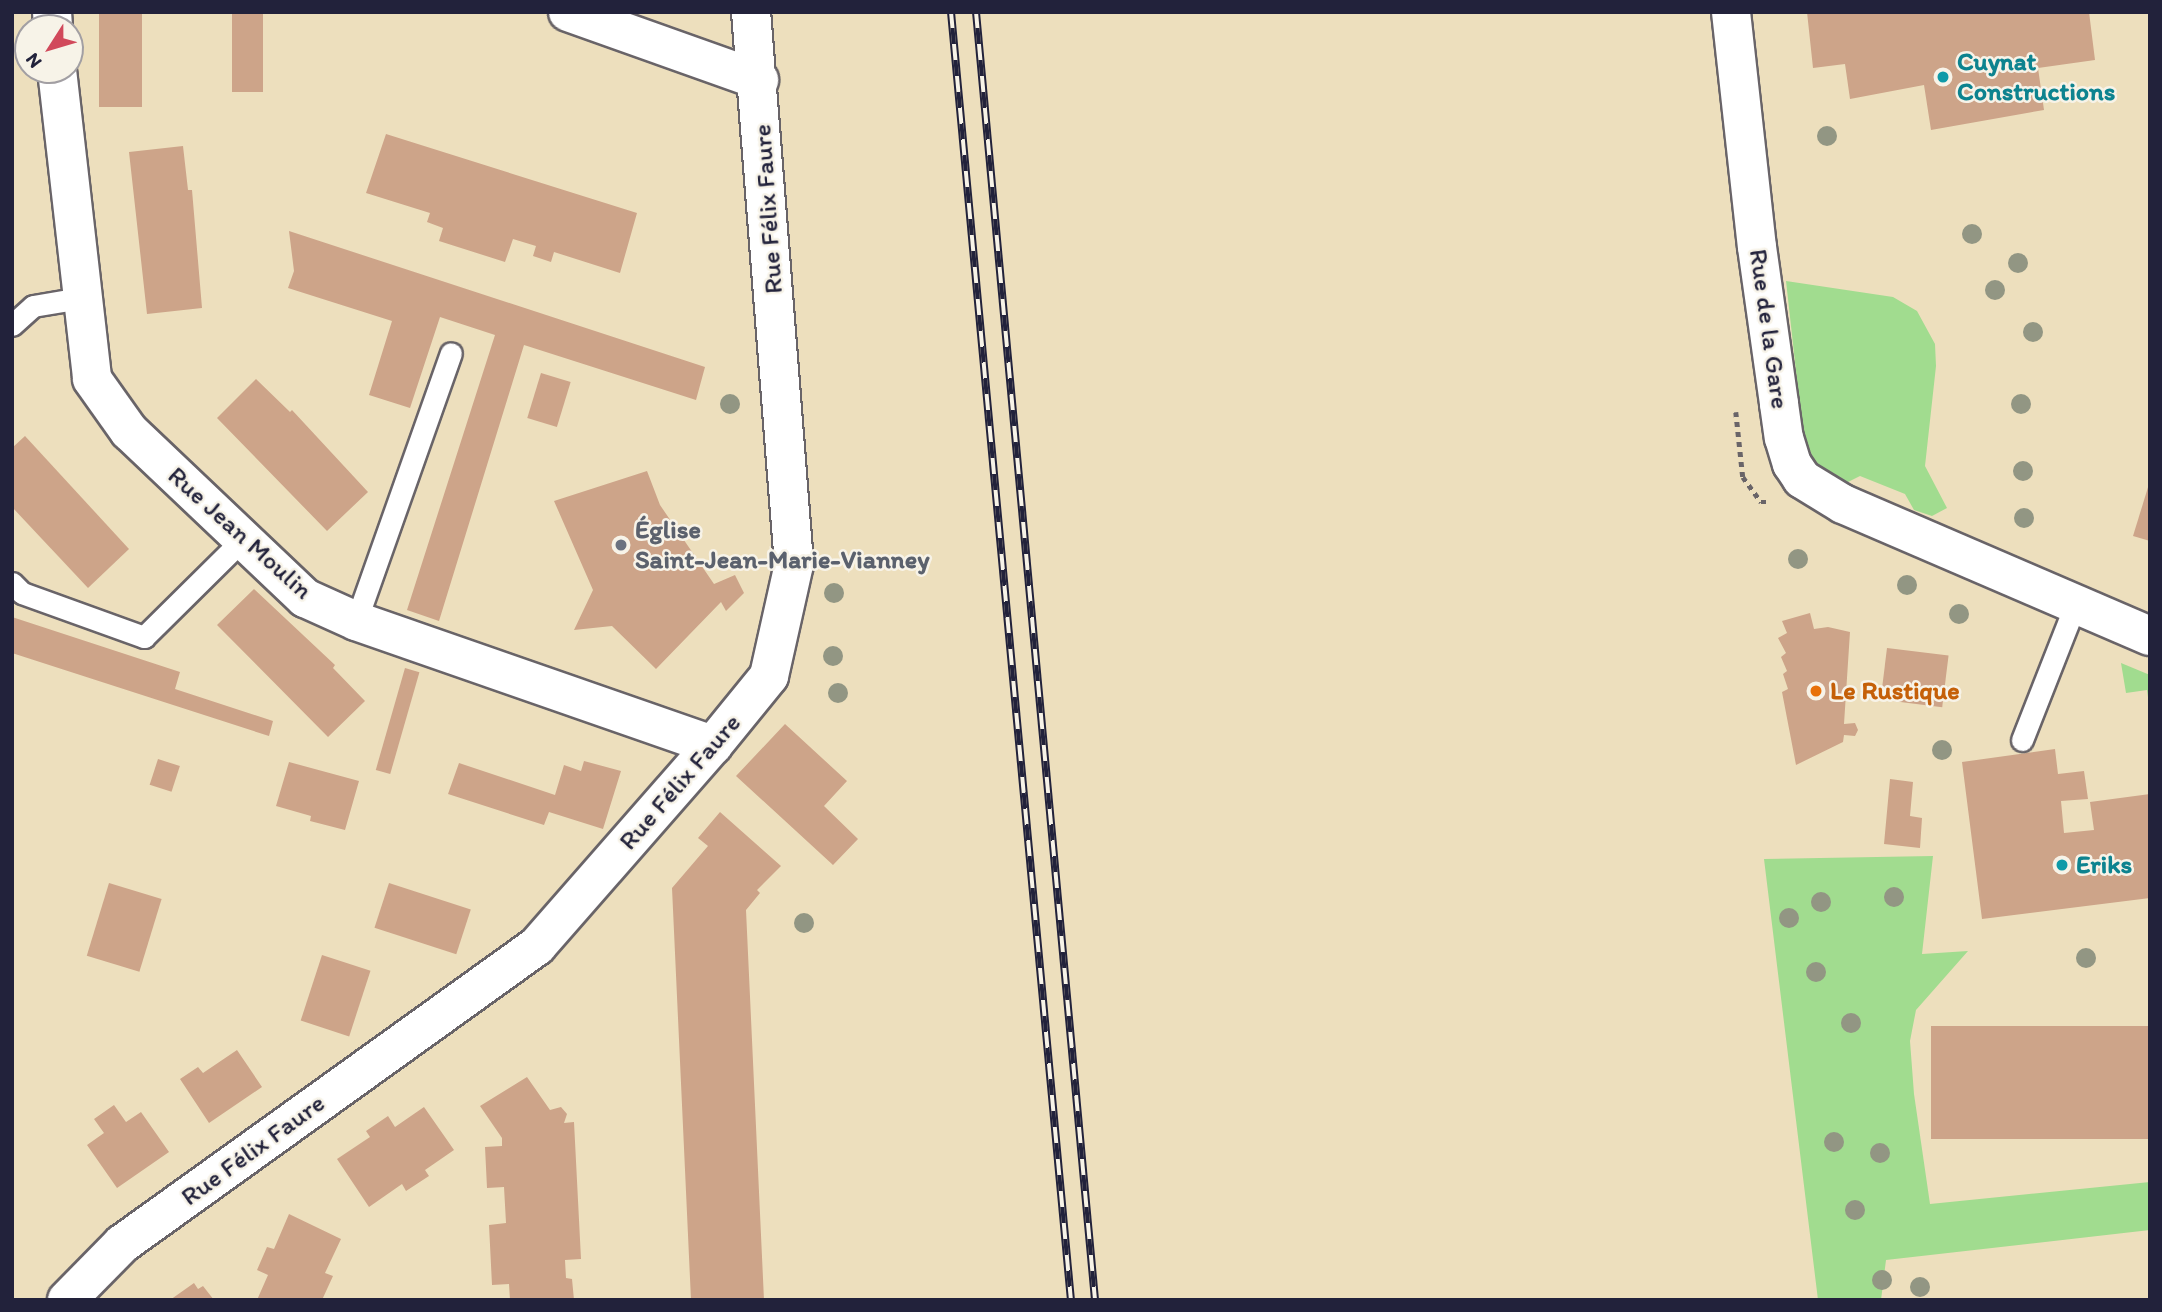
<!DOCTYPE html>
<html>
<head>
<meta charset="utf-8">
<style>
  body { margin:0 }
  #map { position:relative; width:2162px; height:1312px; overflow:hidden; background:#eddfbd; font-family:Itim,sans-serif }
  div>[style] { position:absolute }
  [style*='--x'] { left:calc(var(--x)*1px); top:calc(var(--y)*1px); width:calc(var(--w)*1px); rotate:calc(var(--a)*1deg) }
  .green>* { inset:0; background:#a1dc8f }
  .building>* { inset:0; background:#cda489; transform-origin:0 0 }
  .path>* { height:4.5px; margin-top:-2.25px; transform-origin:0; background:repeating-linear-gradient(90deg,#696468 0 5px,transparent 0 10px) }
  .roads { filter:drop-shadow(2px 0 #696468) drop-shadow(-2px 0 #696468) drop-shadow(0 2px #696468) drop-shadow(0 -2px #696468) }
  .service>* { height:21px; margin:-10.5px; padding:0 10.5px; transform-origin:10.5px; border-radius:10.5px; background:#fff }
  .minor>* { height:38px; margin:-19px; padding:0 19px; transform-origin:19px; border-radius:19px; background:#fff }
  .tertiary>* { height:38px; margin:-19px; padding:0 19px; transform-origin:19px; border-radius:19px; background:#fff }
  .rail>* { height:8px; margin-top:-4px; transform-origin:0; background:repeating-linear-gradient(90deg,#f7f3e8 0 16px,#22223b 0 32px); box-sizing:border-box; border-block:2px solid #22223b }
  .trees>* { width:20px; height:20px; margin:-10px; border-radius:50%; background:#929683 }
  .dots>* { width:19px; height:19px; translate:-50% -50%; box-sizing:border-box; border:4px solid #f7f3e8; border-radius:50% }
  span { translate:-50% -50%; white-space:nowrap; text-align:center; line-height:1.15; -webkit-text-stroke:5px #f7f3e8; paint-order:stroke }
  .culture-label { font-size:26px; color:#0d838f; font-weight:700 }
  .left { translate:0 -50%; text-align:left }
  .street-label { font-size:26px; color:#22223b }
  .worship-label { font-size:26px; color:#5b616d; font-weight:700 }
  .food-label { font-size:26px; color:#c56008; font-weight:700 }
  .frame { position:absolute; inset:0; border:14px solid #22223b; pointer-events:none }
  .north { position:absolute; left:14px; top:14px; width:70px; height:70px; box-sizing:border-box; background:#f7f3e8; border:2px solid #a29fa3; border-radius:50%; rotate:233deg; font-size:19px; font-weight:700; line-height:28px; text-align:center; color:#22223b }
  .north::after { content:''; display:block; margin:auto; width:24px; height:32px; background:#d1495b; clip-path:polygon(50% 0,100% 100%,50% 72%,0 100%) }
</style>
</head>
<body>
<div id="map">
  <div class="green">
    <i style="clip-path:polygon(1786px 281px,1893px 297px,1917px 311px,1935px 344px,1936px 366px,1925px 466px,1947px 508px,1932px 516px,1914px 510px,1905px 494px,1860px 476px,1844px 484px,1830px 477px,1813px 458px,1803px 434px)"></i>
    <i style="clip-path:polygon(2121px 663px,2150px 675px,2150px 712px,2147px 690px,2126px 693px)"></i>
    <i style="clip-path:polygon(1933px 856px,1922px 954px,1968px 951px,1916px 1010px,1910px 1041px,1914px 1094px,1930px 1204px,2150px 1182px,2150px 1230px,1886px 1260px,1881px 1300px,1818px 1300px,1764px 859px)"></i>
  </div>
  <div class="building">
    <i style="left:99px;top:12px;width:43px;height:95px"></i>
    <i style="left:232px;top:12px;width:31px;height:80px"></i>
    <i style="clip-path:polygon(1807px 12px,2089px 12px,2095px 60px,2038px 68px,2044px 110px,1931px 130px,1924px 85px,1850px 99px,1845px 64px,1813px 68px)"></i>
    <i style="clip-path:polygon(386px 134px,637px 213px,620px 273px,554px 252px,551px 262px,533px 256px,536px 246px,513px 239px,505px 262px,439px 241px,443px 228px,427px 222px,430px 213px,366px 193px)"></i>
    <i style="clip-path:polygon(183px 146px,188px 190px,192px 190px,202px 308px,147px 314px,129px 152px)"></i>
    <i style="clip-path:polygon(289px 231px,705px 367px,696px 400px,524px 345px,439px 621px,407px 610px,495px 335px,440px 317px,410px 408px,369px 395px,392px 321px,288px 288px,294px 271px)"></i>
    <i style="left:541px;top:373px;width:31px;height:47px;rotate:17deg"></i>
    <i style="clip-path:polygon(256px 379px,290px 412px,292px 410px,368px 492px,327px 531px,217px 418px)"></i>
    <i style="clip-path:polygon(25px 436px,129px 549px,88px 588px,12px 507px,12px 448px)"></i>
    <i style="clip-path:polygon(647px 471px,660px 505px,714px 584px,735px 575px,744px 593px,726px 611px,721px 602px,656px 669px,612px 626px,574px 630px,593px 590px,554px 501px)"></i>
    <i style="clip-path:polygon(2149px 484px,2150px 484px,2150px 541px,2133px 536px)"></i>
    <i style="clip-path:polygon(254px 589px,335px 665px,333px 668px,365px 701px,328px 737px,217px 625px)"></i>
    <i style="clip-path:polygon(1810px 613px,1814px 629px,1828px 627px,1850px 632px,1844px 724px,1855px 723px,1858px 730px,1855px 736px,1844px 735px,1843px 742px,1796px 765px,1782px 692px,1788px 689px,1783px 674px,1787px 671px,1781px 657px,1786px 653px,1778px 638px,1787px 633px,1782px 621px)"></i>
    <i style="clip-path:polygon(12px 617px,180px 672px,175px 689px,273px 721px,269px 736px,12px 653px)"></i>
    <i style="left:1887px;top:648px;width:62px;height:52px;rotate:7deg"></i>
    <i style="left:405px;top:668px;width:15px;height:106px;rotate:16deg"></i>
    <i style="clip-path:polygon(785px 724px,847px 781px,824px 806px,858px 839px,833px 865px,736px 776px)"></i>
    <i style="clip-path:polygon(2055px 749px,2058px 774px,2084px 771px,2088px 799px,2061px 801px,2064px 833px,2094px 830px,2090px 802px,2150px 794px,2150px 898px,1982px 919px,1962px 762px)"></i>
    <i style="left:158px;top:759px;width:23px;height:27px;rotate:18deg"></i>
    <i style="clip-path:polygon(584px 761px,621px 771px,603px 829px,549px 812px,544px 825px,448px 794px,459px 763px,555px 795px,564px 765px,581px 771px)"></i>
    <i style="clip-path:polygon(289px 762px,359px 781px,345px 830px,310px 821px,311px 816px,276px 806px)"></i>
    <i style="clip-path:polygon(1890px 779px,1913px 782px,1910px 816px,1922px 818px,1920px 848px,1884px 844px)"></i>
    <i style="clip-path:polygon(720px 812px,781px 866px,757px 890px,760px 893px,746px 910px,764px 1300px,691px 1300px,672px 888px,708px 846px,698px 838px)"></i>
    <i style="left:109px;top:883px;width:55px;height:76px;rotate:17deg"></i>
    <i style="left:389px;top:883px;width:86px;height:47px;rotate:18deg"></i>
    <i style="left:322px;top:955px;width:51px;height:69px;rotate:18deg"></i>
    <i style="left:2150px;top:1026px;width:113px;height:219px;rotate:90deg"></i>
    <i style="clip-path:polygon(237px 1050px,262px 1087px,209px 1123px,180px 1079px,198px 1067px,203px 1073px)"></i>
    <i style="clip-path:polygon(527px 1077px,550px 1110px,561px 1107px,567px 1114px,564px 1123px,574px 1122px,581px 1259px,565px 1260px,566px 1278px,572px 1279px,574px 1300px,510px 1300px,509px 1284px,492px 1285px,489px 1225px,506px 1223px,504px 1187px,487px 1188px,485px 1147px,502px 1146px,502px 1138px,480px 1106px)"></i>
    <i style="clip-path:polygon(114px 1105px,126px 1122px,141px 1112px,169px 1152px,117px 1188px,87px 1145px,104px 1133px,94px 1119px)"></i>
    <i style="clip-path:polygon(424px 1107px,454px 1150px,425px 1170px,429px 1176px,406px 1191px,402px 1184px,369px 1207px,337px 1159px,370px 1137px,366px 1131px,388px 1116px,395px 1127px)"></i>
    <i style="clip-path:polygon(289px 1214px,341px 1239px,325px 1273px,333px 1276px,322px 1300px,257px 1300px,268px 1275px,257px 1270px,267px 1247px,274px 1249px)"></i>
    <i style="clip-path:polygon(194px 1283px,198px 1289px,203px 1286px,214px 1300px,170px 1300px)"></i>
  </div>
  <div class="path">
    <i style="--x:1736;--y:412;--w:65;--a:83.9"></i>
    <i style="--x:1743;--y:477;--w:31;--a:54"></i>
    <i style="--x:1761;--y:502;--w:8;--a:0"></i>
  </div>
  <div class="roads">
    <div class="service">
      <i style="--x:12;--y:325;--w:28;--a:-42"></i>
      <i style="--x:33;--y:306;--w:49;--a:-9.5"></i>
      <i style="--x:12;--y:583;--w:14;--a:45"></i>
      <i style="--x:22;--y:593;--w:130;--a:19.8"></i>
      <i style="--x:144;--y:637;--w:139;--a:-44.7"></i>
      <i style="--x:356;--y:621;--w:284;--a:-70.5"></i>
      <i style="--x:2022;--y:740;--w:147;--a:-68.5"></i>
    </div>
    <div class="minor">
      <i style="--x:52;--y:12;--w:16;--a:86"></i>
      <i style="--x:568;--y:12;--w:203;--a:19.6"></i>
      <i style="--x:1731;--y:12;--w:236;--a:83.7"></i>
      <i style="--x:1757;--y:247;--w:159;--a:82"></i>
      <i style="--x:1779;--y:404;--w:34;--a:82"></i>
      <i style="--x:1784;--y:438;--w:27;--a:73"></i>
      <i style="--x:1792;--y:464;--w:18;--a:56"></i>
      <i style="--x:1802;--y:479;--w:48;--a:31.4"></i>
      <i style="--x:1843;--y:504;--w:334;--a:23.3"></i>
      <i style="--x:57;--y:70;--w:311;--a:83.5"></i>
      <i style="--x:92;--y:379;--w:64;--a:54.6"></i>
      <i style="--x:129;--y:431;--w:243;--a:43.5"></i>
      <i style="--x:305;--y:598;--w:56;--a:24.3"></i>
      <i style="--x:356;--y:621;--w:378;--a:19.2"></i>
    </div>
    <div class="tertiary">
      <i style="--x:67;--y:1300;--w:78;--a:-45.5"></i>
      <i style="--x:122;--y:1244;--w:511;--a:-35.68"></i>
      <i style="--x:537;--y:946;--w:267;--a:-48.8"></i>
      <i style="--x:713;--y:745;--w:89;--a:-50.9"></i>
      <i style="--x:769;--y:676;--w:115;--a:-77.4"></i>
      <i style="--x:794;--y:564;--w:554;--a:-94.45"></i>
    </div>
  </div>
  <div class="rail">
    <i style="--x:951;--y:12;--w:1294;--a:84.68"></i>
    <i style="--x:976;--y:12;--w:1293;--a:84.72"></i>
  </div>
  <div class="trees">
    <i style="left:1827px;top:136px"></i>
    <i style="left:1972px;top:234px"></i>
    <i style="left:2018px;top:263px"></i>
    <i style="left:1995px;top:290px"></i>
    <i style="left:2033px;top:332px"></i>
    <i style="left:730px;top:404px"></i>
    <i style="left:2021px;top:404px"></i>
    <i style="left:2023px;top:471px"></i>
    <i style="left:2024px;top:518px"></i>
    <i style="left:1798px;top:559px"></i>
    <i style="left:1907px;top:585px"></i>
    <i style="left:834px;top:593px"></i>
    <i style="left:1959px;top:614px"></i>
    <i style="left:833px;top:656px"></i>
    <i style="left:838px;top:693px"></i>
    <i style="left:1942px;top:750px"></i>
    <i style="left:1894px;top:897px"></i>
    <i style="left:1821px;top:902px"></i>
    <i style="left:1789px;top:918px"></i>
    <i style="left:804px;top:923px"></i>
    <i style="left:2086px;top:958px"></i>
    <i style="left:1816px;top:972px"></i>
    <i style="left:1851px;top:1023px"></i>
    <i style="left:1834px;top:1142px"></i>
    <i style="left:1880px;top:1153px"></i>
    <i style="left:1855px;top:1210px"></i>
    <i style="left:1882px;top:1280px"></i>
    <i style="left:1920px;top:1287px"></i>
  </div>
  <div class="dots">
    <i style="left:1943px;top:77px;background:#0f9aa8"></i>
    <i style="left:621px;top:545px;background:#6b7280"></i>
    <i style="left:1816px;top:691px;background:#e8710a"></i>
    <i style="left:2062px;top:865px;background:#0f9aa8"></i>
  </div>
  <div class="culture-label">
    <span class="left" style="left:1957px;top:77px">Cuynat<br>Constructions</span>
    <span class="left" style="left:2076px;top:865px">Eriks</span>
  </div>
  <div class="street-label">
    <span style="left:768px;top:209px;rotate:-94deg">Rue Félix Faure</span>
    <span style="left:1769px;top:329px;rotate:82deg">Rue de la Gare</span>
    <span style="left:240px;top:533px;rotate:42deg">Rue Jean Moulin</span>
    <span style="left:680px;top:782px;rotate:-49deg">Rue Félix Faure</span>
    <span style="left:253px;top:1150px;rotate:-36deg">Rue Félix Faure</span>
  </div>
  <div class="worship-label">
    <span class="left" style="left:635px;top:545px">Église<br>Saint-Jean-Marie-Vianney</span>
  </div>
  <div class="food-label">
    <span class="left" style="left:1830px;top:691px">Le Rustique</span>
  </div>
  <div class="frame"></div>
  <div class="north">N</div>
</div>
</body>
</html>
